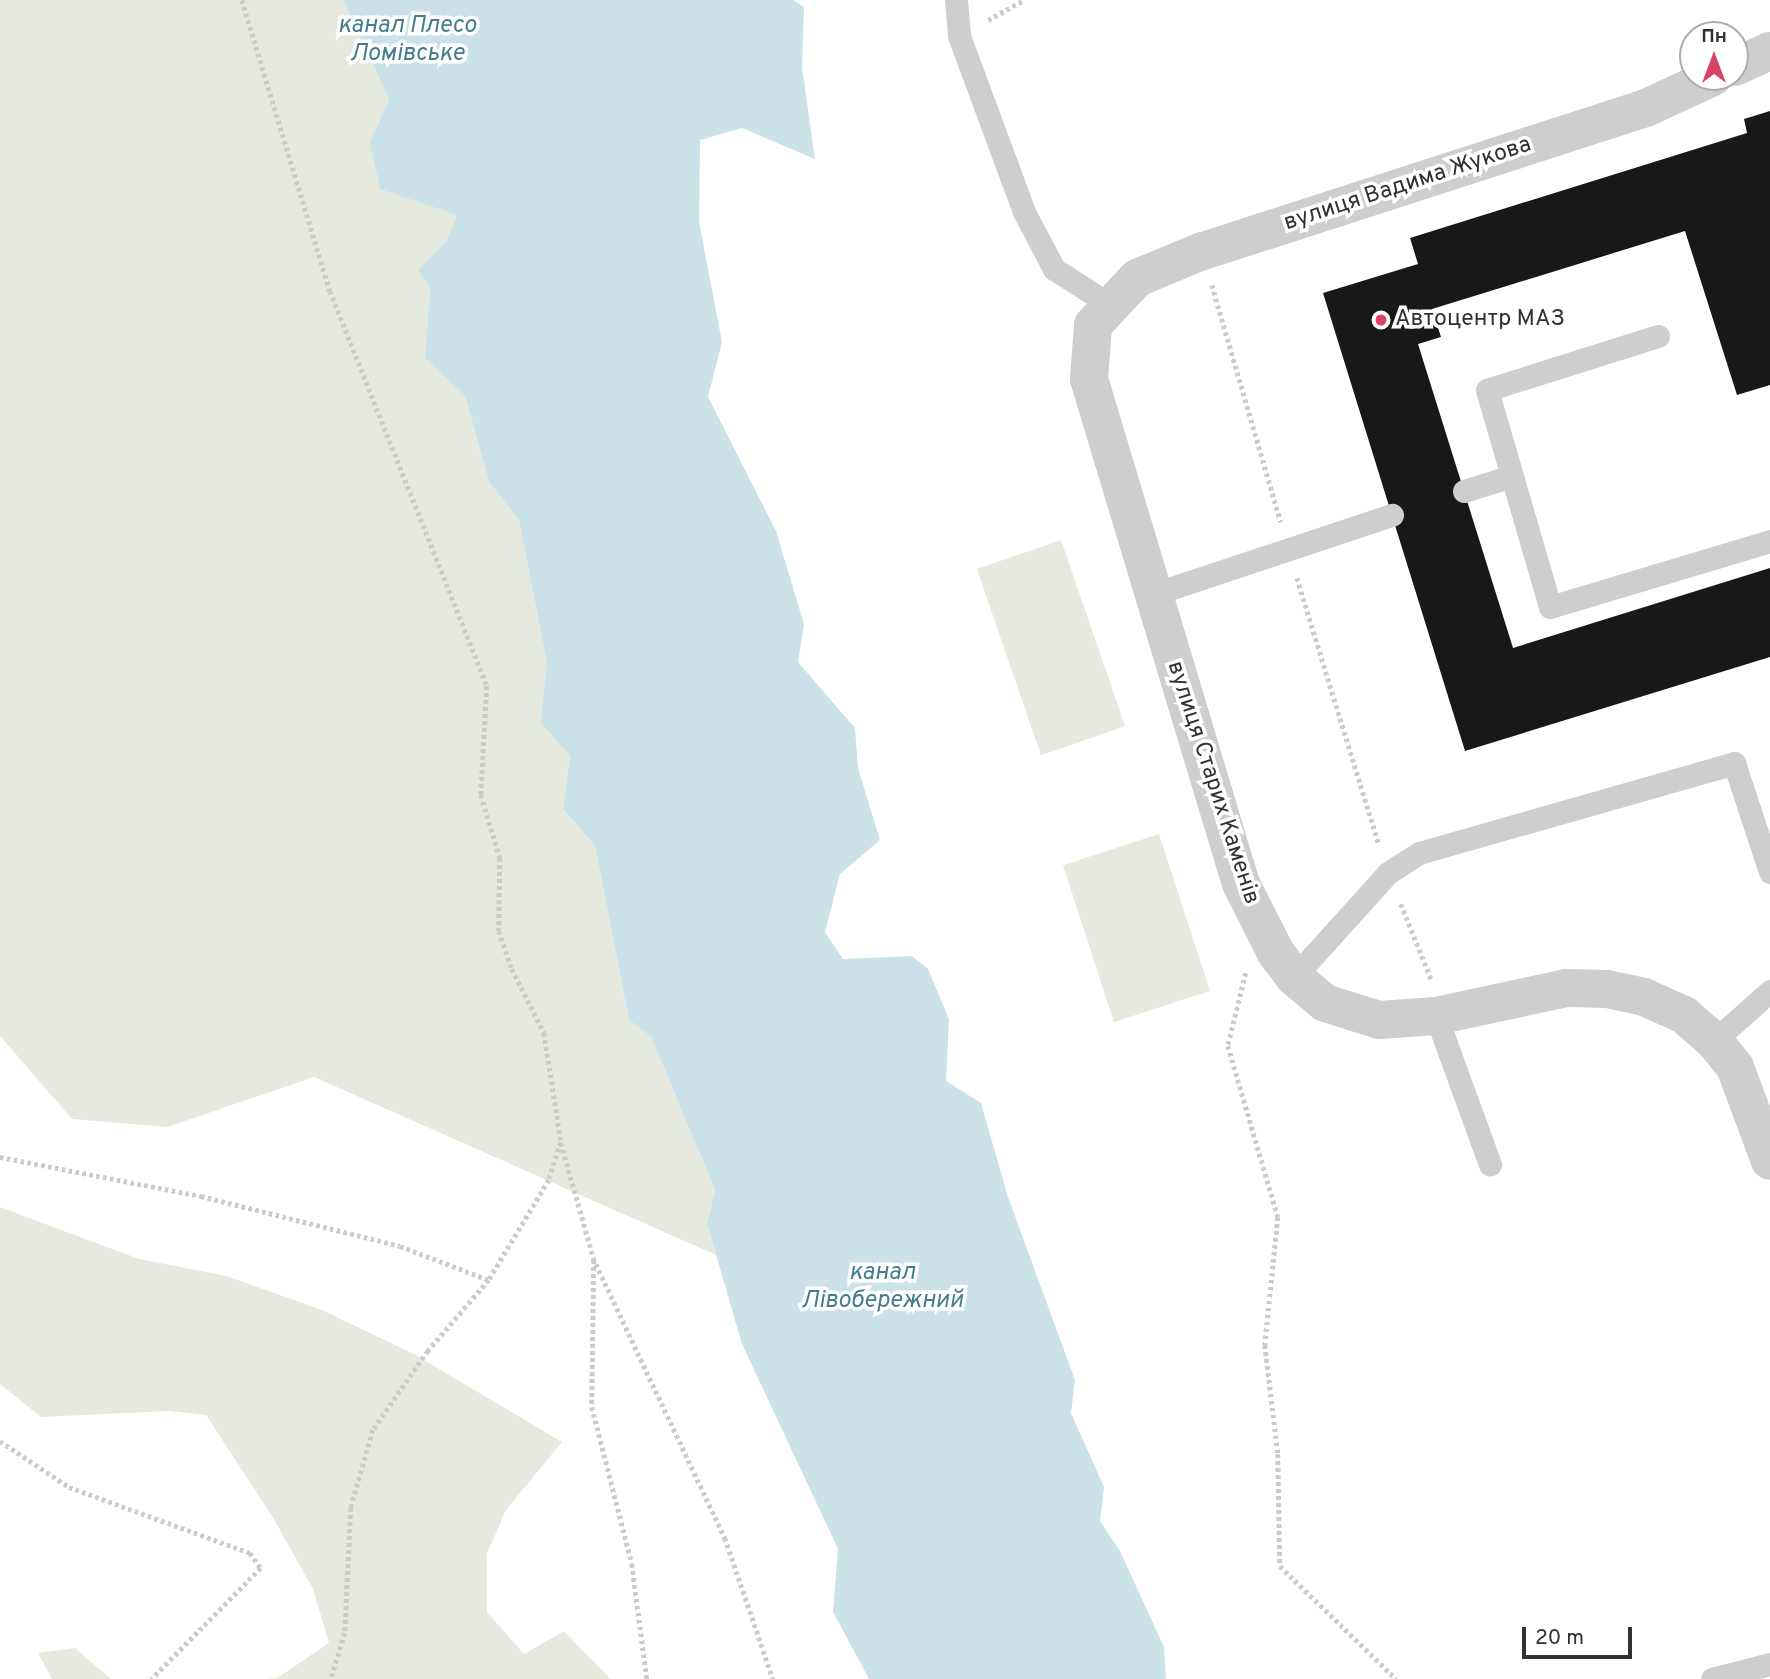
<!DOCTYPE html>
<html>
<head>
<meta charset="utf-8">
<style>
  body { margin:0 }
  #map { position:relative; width:1770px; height:1679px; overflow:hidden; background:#fff; font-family:Overpass,sans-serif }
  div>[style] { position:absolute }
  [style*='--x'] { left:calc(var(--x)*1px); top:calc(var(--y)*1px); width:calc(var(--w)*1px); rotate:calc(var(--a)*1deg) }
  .green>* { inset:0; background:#e6eade; transform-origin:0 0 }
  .water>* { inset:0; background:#cce2e9 }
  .building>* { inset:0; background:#181818 }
  .path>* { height:4.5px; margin-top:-2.25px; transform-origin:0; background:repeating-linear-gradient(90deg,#cbcbcb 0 3.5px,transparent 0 7px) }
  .service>* { height:23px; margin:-11.5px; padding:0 11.5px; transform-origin:11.5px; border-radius:11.5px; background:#cecece }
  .minor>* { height:38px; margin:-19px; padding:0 19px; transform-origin:19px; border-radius:19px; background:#cecece }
  .dots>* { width:19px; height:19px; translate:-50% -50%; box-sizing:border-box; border:4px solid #fff; border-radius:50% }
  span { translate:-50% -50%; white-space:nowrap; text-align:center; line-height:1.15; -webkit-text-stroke:7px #fff; paint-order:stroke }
  .street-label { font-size:23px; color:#313131 }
  .poi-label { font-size:23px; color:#313131 }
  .left { translate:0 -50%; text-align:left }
  .water-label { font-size:24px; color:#457d8e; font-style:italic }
  .north { position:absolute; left:1679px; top:21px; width:70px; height:70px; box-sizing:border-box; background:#fff; border:2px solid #adadad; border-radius:50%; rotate:0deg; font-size:19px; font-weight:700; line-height:28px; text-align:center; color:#313131 }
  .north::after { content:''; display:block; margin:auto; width:24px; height:32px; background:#d84465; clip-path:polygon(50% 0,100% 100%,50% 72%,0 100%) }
  .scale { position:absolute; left:1522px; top:1627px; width:110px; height:32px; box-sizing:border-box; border:4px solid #313131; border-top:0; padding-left:9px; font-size:21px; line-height:24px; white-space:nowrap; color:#313131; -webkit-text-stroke:5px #fff; paint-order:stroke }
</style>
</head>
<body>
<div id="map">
  <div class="green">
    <i style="clip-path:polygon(0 0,343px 0,389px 99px,370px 142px,457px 215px,446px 241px,418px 270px,430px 287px,425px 358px,465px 396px,489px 482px,519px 520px,547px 664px,540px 722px,570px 756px,563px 809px,595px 846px,629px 1020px,651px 1037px,715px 1190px,707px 1224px,716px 1255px,314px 1077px,167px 1127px,72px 1119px,0 1036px)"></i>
    <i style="left:1061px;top:540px;width:197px;height:89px;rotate:71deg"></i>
    <i style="left:1159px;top:834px;width:165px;height:101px;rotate:72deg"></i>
    <i style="clip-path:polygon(0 1207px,139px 1259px,227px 1276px,322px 1310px,414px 1354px,562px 1442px,506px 1510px,487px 1554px,487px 1612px,524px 1654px,564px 1631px,611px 1679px,267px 1679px,277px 1678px,329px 1643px,313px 1589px,272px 1516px,206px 1415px,169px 1411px,41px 1417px,0 1384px)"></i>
    <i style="clip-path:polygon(75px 1648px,111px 1679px,52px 1679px,38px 1653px)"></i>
  </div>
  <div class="water">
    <i style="clip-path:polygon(343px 0,793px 0,804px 7px,802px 67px,815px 159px,742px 128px,700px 140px,699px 222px,722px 342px,708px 397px,776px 531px,804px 624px,798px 662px,855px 728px,858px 768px,880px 840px,840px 874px,825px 932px,843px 959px,912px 956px,928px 969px,949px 1019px,946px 1081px,981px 1103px,1008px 1197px,1075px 1380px,1071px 1413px,1104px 1487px,1100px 1521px,1120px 1551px,1164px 1647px,1166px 1679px,869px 1679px,833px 1612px,838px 1549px,742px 1344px,707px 1224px,715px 1190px,651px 1037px,629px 1020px,595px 846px,563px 809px,570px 756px,540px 722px,547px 664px,519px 520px,489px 482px,465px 396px,425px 358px,430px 287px,418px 270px,446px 241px,457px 215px,380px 189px,370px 142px,389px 99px)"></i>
  </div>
  <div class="building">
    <i style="clip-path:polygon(1770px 111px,1770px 385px,1737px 395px,1685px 231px,1432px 309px,1441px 337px,1418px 344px,1513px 648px,1770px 568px,1770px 657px,1465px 751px,1323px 293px,1418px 264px,1410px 238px,1747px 133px,1744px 119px)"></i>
  </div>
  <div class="path">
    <i style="--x:242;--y:0;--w:304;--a:73.2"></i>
    <i style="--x:330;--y:291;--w:425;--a:68.3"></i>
    <i style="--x:487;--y:686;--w:109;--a:93.2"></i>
    <i style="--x:481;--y:795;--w:66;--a:73.2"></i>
    <i style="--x:500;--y:858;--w:73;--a:90.8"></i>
    <i style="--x:499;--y:931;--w:40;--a:71.1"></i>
    <i style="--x:512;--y:969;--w:72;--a:63.4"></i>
    <i style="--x:544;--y:1033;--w:110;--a:81.1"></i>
    <i style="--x:561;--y:1142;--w:40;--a:108"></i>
    <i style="--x:549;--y:1180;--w:117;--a:121"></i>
    <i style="--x:489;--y:1280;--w:94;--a:130.7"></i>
    <i style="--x:428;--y:1351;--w:96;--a:124.8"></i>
    <i style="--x:373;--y:1430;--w:81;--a:105.8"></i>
    <i style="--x:351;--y:1508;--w:125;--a:92.7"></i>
    <i style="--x:345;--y:1633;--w:48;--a:106.9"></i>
    <i style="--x:988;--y:20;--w:41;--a:-29.1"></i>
    <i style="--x:1212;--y:285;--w:247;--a:73.8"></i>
    <i style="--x:1297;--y:578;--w:278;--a:72.9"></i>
    <i style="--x:1401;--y:904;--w:83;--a:68.1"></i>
    <i style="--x:1246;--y:973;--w:75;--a:103.9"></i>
    <i style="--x:1228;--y:1046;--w:178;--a:73.7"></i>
    <i style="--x:1278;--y:1217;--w:129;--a:95.8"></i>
    <i style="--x:1265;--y:1345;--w:110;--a:83.2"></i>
    <i style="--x:1278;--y:1454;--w:112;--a:89"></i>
    <i style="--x:1280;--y:1566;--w:162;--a:44.2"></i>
    <i style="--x:561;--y:1143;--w:122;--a:74.2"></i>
    <i style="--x:594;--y:1260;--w:147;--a:90.8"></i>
    <i style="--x:592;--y:1407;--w:162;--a:75.7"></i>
    <i style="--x:632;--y:1564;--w:116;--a:82.6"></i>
    <i style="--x:0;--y:1157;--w:205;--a:11"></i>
    <i style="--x:201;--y:1196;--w:205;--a:14.1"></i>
    <i style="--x:400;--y:1246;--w:95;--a:20.9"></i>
    <i style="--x:596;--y:1264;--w:303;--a:64.8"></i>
    <i style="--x:725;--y:1538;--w:149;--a:71.2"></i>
    <i style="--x:0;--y:1441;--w:83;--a:33.7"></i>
    <i style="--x:69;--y:1487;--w:193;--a:20"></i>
    <i style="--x:250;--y:1553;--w:19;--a:54"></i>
    <i style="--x:261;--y:1568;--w:156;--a:134.5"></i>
  </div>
  <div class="service">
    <i style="--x:956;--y:0;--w:36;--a:85"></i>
    <i style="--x:959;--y:36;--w:188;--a:69.7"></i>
    <i style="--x:1024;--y:212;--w:64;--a:62.2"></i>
    <i style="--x:1054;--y:269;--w:65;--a:32.5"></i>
    <i style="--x:1658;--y:336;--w:179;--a:162.5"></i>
    <i style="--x:1487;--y:390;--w:226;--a:73.8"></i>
    <i style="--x:1550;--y:607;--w:230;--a:-16.7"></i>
    <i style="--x:1464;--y:491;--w:50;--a:-17.4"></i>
    <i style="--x:1151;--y:595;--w:254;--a:-18.4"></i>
    <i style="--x:1294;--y:977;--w:140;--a:-47.9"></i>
    <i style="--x:1388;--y:873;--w:37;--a:-33"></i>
    <i style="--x:1419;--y:853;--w:328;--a:-15.9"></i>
    <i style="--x:1734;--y:763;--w:115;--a:71.7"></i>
    <i style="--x:1436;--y:1016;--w:158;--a:70"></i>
    <i style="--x:1714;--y:1041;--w:75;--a:-41.8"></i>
    <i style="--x:1712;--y:1679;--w:60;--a:-14.5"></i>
  </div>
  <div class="minor">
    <i style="--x:1735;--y:67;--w:38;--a:-25"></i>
    <i style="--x:1713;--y:77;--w:74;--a:155.2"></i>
    <i style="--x:1646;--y:108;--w:466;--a:162.1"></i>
    <i style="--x:1202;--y:251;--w:70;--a:157.4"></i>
    <i style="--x:1137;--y:278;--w:64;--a:133.1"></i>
    <i style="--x:1093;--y:325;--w:54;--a:94.2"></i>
    <i style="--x:1089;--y:379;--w:527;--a:73.25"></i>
    <i style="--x:1241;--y:884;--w:77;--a:63.1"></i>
    <i style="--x:1276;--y:953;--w:30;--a:53"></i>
    <i style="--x:1294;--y:977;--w:40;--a:40"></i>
    <i style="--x:1325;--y:1003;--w:57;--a:17.5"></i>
    <i style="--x:1379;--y:1020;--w:57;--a:-4"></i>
    <i style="--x:1436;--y:1016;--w:134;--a:-12.1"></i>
    <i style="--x:1567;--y:988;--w:40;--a:1.4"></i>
    <i style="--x:1607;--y:989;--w:38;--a:12"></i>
    <i style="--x:1644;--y:997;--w:44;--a:24.2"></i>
    <i style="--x:1684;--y:1015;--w:40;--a:41"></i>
    <i style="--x:1714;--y:1041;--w:33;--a:51"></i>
    <i style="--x:1735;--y:1067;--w:100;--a:69.6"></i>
  </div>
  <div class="dots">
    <i style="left:1381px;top:320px;background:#d84465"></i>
  </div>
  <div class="street-label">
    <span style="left:1408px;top:185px;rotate:-18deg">вулиця Вадима Жукова</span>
    <span style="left:1212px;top:783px;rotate:72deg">вулиця Старих Каменів</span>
  </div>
  <div class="poi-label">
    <span class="left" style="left:1395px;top:320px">Автоцентр МАЗ</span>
  </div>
  <div class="water-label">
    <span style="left:407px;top:41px">канал Плесо<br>Ломівське</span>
    <span style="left:882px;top:1288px">канал<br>Лівобережний</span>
  </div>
  <div class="north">Пн</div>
  <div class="scale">20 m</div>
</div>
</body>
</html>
